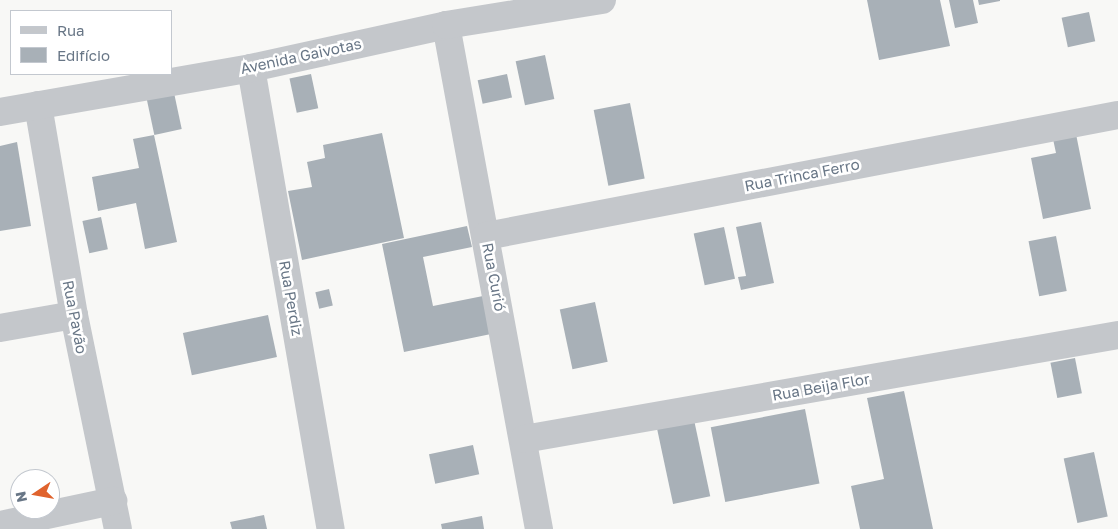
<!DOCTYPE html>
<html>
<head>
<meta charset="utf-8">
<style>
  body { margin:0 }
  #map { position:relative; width:1118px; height:529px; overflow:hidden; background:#f8f8f6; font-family:"Golos Text",sans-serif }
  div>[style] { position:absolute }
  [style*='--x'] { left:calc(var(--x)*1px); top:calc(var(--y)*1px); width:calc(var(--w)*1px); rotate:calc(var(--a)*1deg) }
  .building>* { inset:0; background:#a8b0b7; transform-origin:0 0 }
  .minor>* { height:28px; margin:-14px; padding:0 14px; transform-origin:14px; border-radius:14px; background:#c4c7cb }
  span { translate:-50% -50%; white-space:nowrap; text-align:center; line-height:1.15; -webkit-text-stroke:5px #fff; paint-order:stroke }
  .street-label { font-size:15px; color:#687686 }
  .legend { position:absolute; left:10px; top:10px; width:162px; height:65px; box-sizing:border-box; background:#fff; border:1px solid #c3c8cf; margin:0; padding:6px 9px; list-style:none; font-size:15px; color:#687686 }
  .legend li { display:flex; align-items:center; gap:10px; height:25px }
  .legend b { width:25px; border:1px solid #c3c8cf }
  .north { position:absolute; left:10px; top:469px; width:50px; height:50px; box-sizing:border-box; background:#fff; border:1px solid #c3c8cf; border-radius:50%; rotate:258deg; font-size:14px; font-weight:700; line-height:20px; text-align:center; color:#687686 }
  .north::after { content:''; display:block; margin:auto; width:18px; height:22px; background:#e0632d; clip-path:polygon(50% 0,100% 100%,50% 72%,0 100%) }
</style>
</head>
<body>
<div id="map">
  <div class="building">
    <i style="clip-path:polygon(867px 0,940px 0,950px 46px,879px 60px)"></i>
    <i style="clip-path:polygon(949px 0,973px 0,978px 23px,955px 28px)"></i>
    <i style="clip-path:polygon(978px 0,1000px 0,1000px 1px,979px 5px)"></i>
    <i style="left:1089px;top:12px;width:30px;height:28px;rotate:78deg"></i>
    <i style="left:545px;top:55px;width:45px;height:30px;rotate:78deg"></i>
    <i style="left:311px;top:74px;width:35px;height:22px;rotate:78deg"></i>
    <i style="left:507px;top:74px;width:24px;height:30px;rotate:78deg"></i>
    <i style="left:173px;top:88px;width:42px;height:28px;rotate:78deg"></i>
    <i style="left:630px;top:103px;width:77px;height:37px;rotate:79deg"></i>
    <i style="clip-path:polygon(382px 133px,404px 238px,302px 260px,288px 191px,312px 187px,307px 162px,325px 158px,323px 145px)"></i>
    <i style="clip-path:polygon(1076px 134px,1091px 209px,1043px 219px,1031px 158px,1056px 153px,1053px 139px)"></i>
    <i style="clip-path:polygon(154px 135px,177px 242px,145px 249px,136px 203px,98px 211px,92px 177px,139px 168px,133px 139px)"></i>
    <i style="clip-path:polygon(17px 142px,31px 226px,0 231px,0 146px)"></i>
    <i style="left:101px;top:217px;width:33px;height:19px;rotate:78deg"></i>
    <i style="clip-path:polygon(761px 222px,774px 283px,741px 290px,738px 277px,746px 276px,736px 227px)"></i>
    <i style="clip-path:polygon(467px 226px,472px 247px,423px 257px,433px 306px,483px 296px,491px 334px,404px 352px,382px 244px)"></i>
    <i style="left:724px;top:227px;width:53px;height:31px;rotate:78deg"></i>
    <i style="left:1056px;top:236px;width:56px;height:28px;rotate:79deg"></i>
    <i style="left:329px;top:289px;width:17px;height:14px;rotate:77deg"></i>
    <i style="left:595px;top:302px;width:61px;height:36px;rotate:78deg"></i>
    <i style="left:268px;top:315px;width:43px;height:87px;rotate:78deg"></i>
    <i style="left:1075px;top:358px;width:36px;height:25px;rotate:79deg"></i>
    <i style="clip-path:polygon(904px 391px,933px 529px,860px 529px,851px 486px,884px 479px,867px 398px)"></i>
    <i style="left:805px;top:409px;width:76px;height:96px;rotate:79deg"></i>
    <i style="left:693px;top:415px;width:83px;height:38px;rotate:78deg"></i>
    <i style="left:473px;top:445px;width:30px;height:45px;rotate:78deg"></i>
    <i style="left:1094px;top:452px;width:66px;height:31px;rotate:78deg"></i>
    <i style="clip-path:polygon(264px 515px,267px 529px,232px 529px,230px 522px)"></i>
    <i style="clip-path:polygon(482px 516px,484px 529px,442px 529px,441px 524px)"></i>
  </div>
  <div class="minor">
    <i style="--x:446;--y:25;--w:513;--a:79.55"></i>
    <i style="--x:251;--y:68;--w:468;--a:80.2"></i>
    <i style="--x:38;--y:105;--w:213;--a:80.3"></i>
    <i style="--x:74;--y:315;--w:218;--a:78.4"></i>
    <i style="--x:0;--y:112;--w:255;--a:-9.9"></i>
    <i style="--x:251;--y:68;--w:200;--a:-12.4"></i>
    <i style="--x:446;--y:25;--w:158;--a:-9.1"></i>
    <i style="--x:486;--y:236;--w:643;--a:-10.84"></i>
    <i style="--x:0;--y:328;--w:75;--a:-10"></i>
    <i style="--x:524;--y:439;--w:603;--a:-9.93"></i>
    <i style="--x:0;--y:525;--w:116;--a:-12"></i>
  </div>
  <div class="street-label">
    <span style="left:301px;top:56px;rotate:-12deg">Avenida Gaivotas</span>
    <span style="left:802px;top:175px;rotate:-11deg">Rua Trinca Ferro</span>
    <span style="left:494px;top:277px;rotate:79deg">Rua Curió</span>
    <span style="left:291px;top:298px;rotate:80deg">Rua Perdiz</span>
    <span style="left:75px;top:317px;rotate:79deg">Rua Pavão</span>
    <span style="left:821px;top:387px;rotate:-10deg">Rua Beija Flor</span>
  </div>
  <ul class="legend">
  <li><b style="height:6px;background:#c4c7cb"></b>Rua</li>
  <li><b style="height:14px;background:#a8b0b7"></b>Edifício</li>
  </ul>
  <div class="north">N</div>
</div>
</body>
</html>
